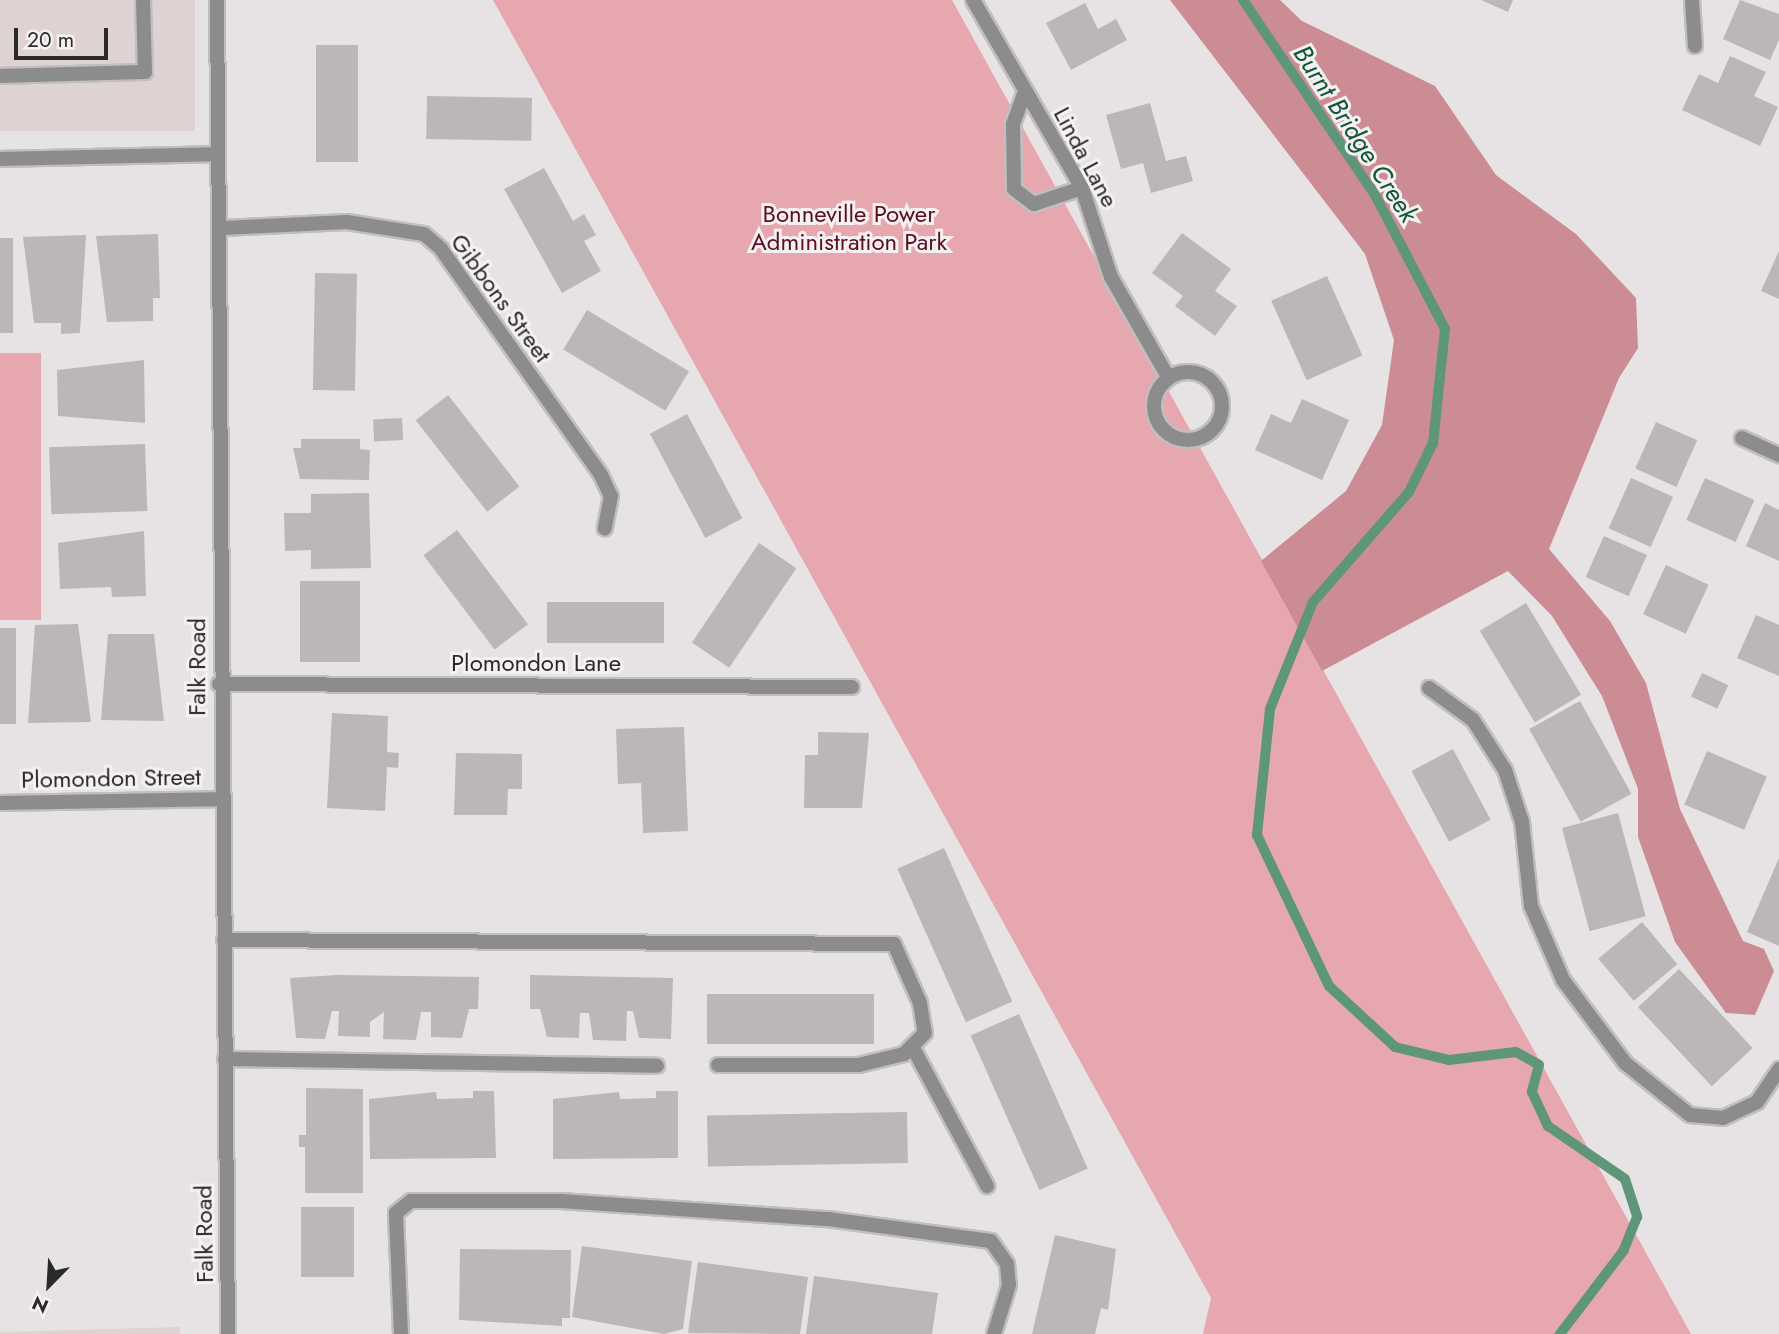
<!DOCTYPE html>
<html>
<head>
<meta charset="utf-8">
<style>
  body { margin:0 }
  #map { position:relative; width:1779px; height:1334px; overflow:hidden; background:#e7e3e4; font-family:Jost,sans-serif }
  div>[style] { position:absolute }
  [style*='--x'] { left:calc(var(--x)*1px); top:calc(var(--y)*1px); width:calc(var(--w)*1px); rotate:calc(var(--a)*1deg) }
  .built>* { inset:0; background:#dfd2d3; transform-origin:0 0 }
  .green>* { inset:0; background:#e7a7ae; transform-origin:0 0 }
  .forest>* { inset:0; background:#cb8c94 }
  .stream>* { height:10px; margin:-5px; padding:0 5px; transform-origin:5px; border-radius:5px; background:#5d9678 }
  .building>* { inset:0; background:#bbb7b7; transform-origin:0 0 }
  .roads { filter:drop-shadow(2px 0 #c1bebf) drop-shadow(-2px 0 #c1bebf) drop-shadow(0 2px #c1bebf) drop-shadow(0 -2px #c1bebf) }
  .service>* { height:14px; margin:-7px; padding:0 7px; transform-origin:7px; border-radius:7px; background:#8b8c8b }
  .minor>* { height:14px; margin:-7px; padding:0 7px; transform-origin:7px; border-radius:7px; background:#8b8c8b }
  .minor>.ring { margin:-7px; padding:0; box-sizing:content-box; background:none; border:14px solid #8b8c8b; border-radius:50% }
  .tertiary>* { height:14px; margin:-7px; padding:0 7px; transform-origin:7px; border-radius:7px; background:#8b8c8b }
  span { translate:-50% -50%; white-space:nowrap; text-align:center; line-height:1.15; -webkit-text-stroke:6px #f5f1f1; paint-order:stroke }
  .street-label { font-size:24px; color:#2b2a2a }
  .park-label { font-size:24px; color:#590e22 }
  .water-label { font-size:26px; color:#0e5738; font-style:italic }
  .north { position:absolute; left:14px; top:1250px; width:70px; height:70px; -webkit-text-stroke:5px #f5f1f1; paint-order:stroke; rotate:204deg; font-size:19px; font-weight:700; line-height:28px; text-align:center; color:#2b2a2a }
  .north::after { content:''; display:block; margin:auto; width:24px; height:32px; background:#2b2a2a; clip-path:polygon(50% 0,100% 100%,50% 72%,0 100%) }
  .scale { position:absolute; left:14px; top:28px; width:94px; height:32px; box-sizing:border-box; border:4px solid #2b2a2a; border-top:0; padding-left:9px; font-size:21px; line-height:24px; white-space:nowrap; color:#2b2a2a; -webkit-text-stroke:5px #f5f1f1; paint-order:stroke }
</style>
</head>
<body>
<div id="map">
  <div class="built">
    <i style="left:0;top:0;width:195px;height:131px"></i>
    <i style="clip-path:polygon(180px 1327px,180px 1334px,0 1334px,0 1332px)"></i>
  </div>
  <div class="green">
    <i style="clip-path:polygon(493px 0,952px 0,1691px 1334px,1203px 1334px,1211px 1298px)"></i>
    <i style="left:0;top:353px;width:41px;height:267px"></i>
  </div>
  <div class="forest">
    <i style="clip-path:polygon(1170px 0,1280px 0,1302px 21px,1435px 86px,1496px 175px,1576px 234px,1636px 298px,1638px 348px,1619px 378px,1549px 549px,1610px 621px,1646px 683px,1680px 809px,1743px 941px,1764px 949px,1774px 971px,1755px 1015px,1726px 1013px,1675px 942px,1638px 837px,1638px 789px,1602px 696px,1552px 616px,1508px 571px,1322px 671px,1261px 561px,1346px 491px,1382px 425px,1394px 340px,1365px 254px)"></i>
  </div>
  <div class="stream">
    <i style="--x:1243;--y:0;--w:235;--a:55.9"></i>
    <i style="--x:1375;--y:195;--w:151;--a:62.4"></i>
    <i style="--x:1445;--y:329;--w:115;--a:96"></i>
    <i style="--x:1433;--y:443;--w:55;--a:116.1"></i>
    <i style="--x:1409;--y:492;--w:146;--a:131.1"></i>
    <i style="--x:1313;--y:602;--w:115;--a:111.9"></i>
    <i style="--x:1270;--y:709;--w:127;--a:95.9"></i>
    <i style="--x:1257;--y:835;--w:167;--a:64.5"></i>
    <i style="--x:1329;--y:986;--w:90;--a:42.7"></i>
    <i style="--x:1395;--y:1047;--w:56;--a:13.5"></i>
    <i style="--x:1449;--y:1060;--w:67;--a:-6.8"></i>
    <i style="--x:1516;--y:1052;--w:26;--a:29"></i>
    <i style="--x:1539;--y:1065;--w:28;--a:105"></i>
    <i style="--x:1532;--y:1092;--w:38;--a:65"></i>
    <i style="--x:1548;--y:1126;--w:93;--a:34.5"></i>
    <i style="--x:1625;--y:1179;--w:40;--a:72"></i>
    <i style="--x:1637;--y:1217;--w:35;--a:112"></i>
    <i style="--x:1624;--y:1250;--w:106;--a:127.3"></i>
  </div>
  <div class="building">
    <i style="clip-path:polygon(1481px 0,1513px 0,1508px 12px)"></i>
    <i style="clip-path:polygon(1740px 0,1779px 14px,1779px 40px,1770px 60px,1723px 39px)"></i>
    <i style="clip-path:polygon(1085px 3px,1098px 29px,1116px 19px,1127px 40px,1071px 70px,1046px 23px)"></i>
    <i style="left:316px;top:45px;width:42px;height:117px"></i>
    <i style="clip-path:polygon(1730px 56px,1766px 72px,1754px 96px,1778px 107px,1760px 146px,1682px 110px,1699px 74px,1718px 83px)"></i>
    <i style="left:427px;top:96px;width:105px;height:43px;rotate:1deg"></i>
    <i style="clip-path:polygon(1150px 103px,1166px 161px,1186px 156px,1193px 181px,1151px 193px,1143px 163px,1121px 169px,1106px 115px)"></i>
    <i style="clip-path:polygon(544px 168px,573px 221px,584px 214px,596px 235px,584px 241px,601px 271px,562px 293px,504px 189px)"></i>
    <i style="clip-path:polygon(1182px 233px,1231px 269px,1215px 291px,1237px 306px,1215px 336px,1175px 306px,1183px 296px,1152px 273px)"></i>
    <i style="clip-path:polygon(158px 234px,160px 298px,153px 298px,153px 321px,107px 322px,96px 236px)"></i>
    <i style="clip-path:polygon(86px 235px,80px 333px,61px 334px,61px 323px,34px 323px,23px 237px)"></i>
    <i style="left:0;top:238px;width:13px;height:95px"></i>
    <i style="clip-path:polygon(1779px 251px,1779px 299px,1761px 291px)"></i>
    <i style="left:315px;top:273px;width:42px;height:117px;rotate:1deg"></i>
    <i style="left:1327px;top:276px;width:87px;height:61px;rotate:66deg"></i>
    <i style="left:587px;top:310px;width:119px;height:46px;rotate:31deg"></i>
    <i style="clip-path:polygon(144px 360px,145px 423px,58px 416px,57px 370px)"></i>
    <i style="left:448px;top:395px;width:116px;height:41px;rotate:52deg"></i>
    <i style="clip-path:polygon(1302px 399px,1349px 420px,1322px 480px,1255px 450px,1271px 414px,1291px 423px)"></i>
    <i style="left:687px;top:414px;width:118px;height:42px;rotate:62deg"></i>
    <i style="left:402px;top:418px;width:22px;height:29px;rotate:87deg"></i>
    <i style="left:1656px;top:422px;width:45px;height:51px;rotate:24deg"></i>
    <i style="clip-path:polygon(301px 439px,360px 439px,360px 449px,370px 450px,369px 480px,300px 479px,293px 448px,301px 448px)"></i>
    <i style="left:145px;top:444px;width:67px;height:96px;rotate:88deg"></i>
    <i style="left:1631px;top:478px;width:46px;height:55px;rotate:24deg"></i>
    <i style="left:1705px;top:478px;width:54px;height:46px;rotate:24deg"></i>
    <i style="clip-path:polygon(369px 493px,371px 568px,311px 569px,311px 550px,285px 551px,284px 513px,311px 513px,311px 494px)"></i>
    <i style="clip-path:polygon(1765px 503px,1779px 510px,1779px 561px,1746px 546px)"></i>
    <i style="left:457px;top:530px;width:118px;height:42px;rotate:53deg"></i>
    <i style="clip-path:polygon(144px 531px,146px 596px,112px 597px,111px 587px,60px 589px,58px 543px)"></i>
    <i style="left:1604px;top:536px;width:47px;height:45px;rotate:24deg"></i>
    <i style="left:759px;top:543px;width:45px;height:120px;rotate:34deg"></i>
    <i style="left:1666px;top:565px;width:47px;height:54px;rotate:25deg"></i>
    <i style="left:300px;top:581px;width:60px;height:81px"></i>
    <i style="left:664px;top:602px;width:41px;height:117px;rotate:90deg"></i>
    <i style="left:1526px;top:603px;width:107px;height:54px;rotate:59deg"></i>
    <i style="clip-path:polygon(1756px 615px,1779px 625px,1779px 676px,1737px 658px)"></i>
    <i style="clip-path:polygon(78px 624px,91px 722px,28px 723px,35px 625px)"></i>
    <i style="left:0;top:628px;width:16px;height:96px"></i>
    <i style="clip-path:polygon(108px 634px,154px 634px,164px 721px,101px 720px)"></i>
    <i style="left:1702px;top:673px;width:29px;height:26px;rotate:25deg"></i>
    <i style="left:1580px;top:701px;width:106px;height:58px;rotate:61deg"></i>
    <i style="clip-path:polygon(332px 713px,388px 716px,387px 752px,399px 753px,398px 768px,387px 767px,385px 811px,327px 808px)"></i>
    <i style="clip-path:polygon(684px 727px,688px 831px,643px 833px,641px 783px,618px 784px,616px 729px)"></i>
    <i style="clip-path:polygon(818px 732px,869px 733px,862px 808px,804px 808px,805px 755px,818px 755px)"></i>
    <i style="left:1453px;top:749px;width:80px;height:47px;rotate:62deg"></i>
    <i style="left:1707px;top:751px;width:65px;height:58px;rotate:23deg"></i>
    <i style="clip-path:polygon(456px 753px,522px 754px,522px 789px,508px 789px,507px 815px,454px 815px)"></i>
    <i style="left:1618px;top:813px;width:107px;height:58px;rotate:75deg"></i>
    <i style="left:944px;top:848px;width:168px;height:51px;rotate:66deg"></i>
    <i style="clip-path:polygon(1779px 858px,1779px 946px,1747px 932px)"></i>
    <i style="left:1642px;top:922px;width:55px;height:57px;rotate:50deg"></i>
    <i style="left:1679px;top:969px;width:108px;height:56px;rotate:47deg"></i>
    <i style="clip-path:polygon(337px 975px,479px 977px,478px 1009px,469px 1009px,462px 1038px,431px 1037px,431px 1012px,421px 1012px,416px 1040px,383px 1039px,384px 1012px,370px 1022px,370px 1037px,338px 1036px,339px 1011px,332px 1011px,325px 1039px,296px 1038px,290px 978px)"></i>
    <i style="clip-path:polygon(530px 975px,673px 978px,671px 1039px,639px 1038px,633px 1011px,627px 1011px,626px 1041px,593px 1040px,589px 1013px,580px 1013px,579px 1038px,547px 1037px,540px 1009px,530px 1009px)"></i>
    <i style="left:707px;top:994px;width:167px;height:50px"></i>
    <i style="left:1019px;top:1014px;width:169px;height:53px;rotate:66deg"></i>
    <i style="clip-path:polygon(306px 1088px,363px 1089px,363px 1193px,305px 1193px,305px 1147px,299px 1147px,299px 1135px,306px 1135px)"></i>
    <i style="clip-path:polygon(473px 1091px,494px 1091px,496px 1158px,370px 1159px,369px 1099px,436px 1092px,437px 1099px,473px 1098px)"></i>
    <i style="clip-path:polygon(656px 1091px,678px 1091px,678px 1158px,553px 1159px,553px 1099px,619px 1092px,620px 1099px,656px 1098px)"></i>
    <i style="left:907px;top:1112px;width:51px;height:200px;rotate:89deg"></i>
    <i style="left:301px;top:1207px;width:53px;height:70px"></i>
    <i style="clip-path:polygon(1055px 1235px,1116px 1249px,1108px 1310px,1101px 1308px,1095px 1334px,1032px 1334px)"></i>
    <i style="clip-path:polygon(582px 1246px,692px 1261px,683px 1329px,664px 1334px,572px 1317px)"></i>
    <i style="clip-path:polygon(460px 1249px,571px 1250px,570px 1318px,562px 1318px,562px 1326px,459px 1320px)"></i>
    <i style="clip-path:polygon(698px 1262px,808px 1277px,800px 1334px,688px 1333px)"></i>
    <i style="clip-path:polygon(814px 1276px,938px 1293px,932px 1334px,806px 1334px)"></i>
  </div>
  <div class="roads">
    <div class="service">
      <i style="--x:1692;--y:0;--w:46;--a:86.3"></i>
      <i style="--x:0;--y:76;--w:145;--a:-1.6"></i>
      <i style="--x:145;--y:72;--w:72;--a:-91.6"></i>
      <i style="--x:1024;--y:94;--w:32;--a:110"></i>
      <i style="--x:1013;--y:124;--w:65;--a:89.1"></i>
      <i style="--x:1014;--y:189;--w:25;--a:37"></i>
      <i style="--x:1034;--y:204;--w:51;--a:-18.4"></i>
      <i style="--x:1742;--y:438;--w:41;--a:24.7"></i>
      <i style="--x:224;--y:940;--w:670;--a:0.34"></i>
      <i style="--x:894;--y:944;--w:64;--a:66.2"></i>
      <i style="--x:920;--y:1003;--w:30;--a:81"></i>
      <i style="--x:925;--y:1033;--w:30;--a:135"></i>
      <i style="--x:904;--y:1054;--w:46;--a:166.3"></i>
      <i style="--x:859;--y:1065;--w:141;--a:180"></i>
      <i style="--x:912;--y:1046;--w:159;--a:61.8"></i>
      <i style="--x:225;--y:1059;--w:432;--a:0.9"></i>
      <i style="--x:401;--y:1334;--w:121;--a:-92.4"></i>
      <i style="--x:396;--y:1213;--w:19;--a:-39"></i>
      <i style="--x:411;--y:1201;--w:150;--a:0"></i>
      <i style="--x:561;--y:1201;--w:268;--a:3.9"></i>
      <i style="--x:828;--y:1219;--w:164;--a:7.7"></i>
      <i style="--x:991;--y:1241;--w:28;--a:55"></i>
      <i style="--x:1007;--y:1264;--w:21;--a:85"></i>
      <i style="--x:1009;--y:1285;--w:51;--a:107"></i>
    </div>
    <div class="minor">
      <i style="--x:973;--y:0;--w:217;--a:59.9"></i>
      <i style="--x:1082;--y:188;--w:94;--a:72"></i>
      <i style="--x:1111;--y:277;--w:115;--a:60.3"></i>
      <i style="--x:0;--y:159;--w:218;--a:-1.3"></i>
      <i style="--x:223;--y:228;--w:124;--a:-2.8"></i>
      <i style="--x:347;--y:222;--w:78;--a:8.9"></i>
      <i style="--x:424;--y:234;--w:23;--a:41"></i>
      <i style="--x:441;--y:249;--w:277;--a:54.7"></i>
      <i style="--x:601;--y:475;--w:23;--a:65"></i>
      <i style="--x:611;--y:496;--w:33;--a:101"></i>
      <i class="ring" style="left:1154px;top:372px;width:54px;height:54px"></i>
      <i style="--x:219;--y:684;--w:633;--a:0.27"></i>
      <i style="--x:1429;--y:688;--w:54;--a:36"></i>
      <i style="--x:1473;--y:720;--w:59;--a:57.4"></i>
      <i style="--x:1505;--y:770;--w:55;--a:71.9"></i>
      <i style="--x:1522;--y:822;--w:84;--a:83.9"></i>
      <i style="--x:1531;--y:906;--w:81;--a:66.6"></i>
      <i style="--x:1563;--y:980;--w:104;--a:53.2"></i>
      <i style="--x:1625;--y:1063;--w:83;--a:38.7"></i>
      <i style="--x:1690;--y:1115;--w:33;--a:5"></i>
      <i style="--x:1723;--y:1118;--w:38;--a:-25"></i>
      <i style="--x:1757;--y:1102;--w:40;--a:-56"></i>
    </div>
    <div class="tertiary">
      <i style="--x:217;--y:0;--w:1334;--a:89.53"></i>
      <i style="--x:0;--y:803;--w:222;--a:-1"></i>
    </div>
  </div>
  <div class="street-label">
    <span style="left:1086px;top:157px;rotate:62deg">Linda Lane</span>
    <span style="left:501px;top:298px;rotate:54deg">Gibbons Street</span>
    <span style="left:536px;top:663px">Plomondon Lane</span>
    <span style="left:197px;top:667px;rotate:-90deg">Falk Road</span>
    <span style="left:111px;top:778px;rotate:-1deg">Plomondon Street</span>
    <span style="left:204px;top:1234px;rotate:-91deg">Falk Road</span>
  </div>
  <div class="park-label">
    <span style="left:849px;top:228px">Bonneville Power<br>Administration Park</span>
  </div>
  <div class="water-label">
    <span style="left:1355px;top:134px;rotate:57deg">Burnt Bridge Creek</span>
  </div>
  <div class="north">N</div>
  <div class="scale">20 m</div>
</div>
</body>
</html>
